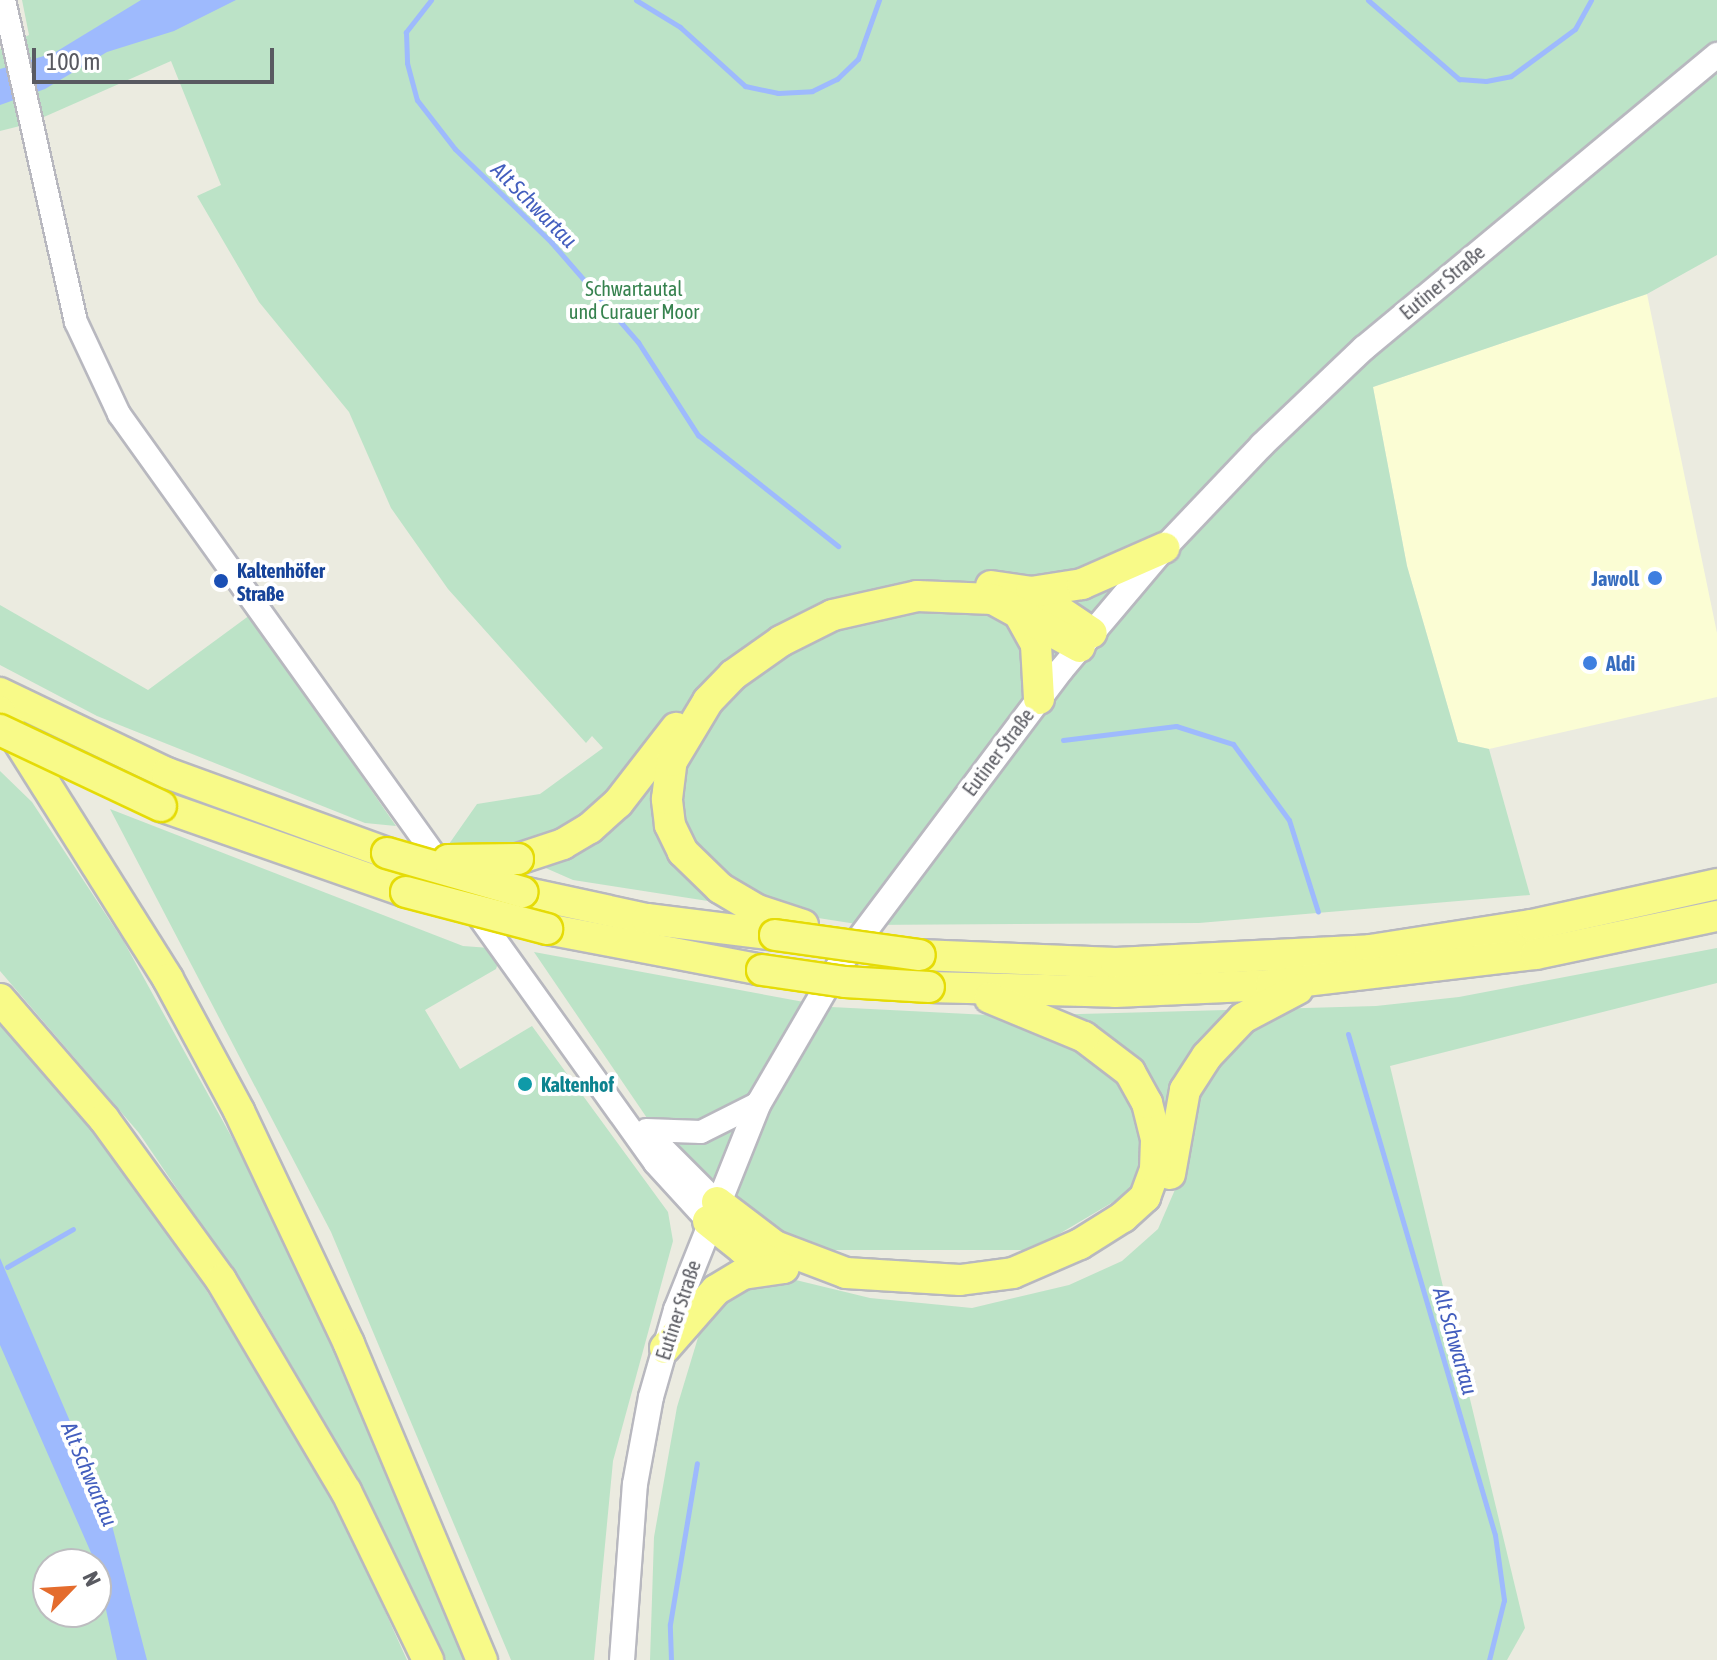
<!DOCTYPE html>
<html>
<head>
<meta charset="utf-8">
<style>
  body { margin:0 }
  #map { position:relative; width:1717px; height:1660px; overflow:hidden; background:#ebebe0; font-family:"Asap Condensed",sans-serif }
  div>[style] { position:absolute }
  [style*='--x'] { left:calc(var(--x)*1px); top:calc(var(--y)*1px); width:calc(var(--w)*1px); rotate:calc(var(--a)*1deg) }
  .commercial>* { inset:0; background:#fbfdd4 }
  .green>* { inset:0; background:#bce3c7 }
  .water>* { inset:0; background:#9ebafd }
  .stream>* { height:5px; margin:-2.5px; padding:0 2.5px; transform-origin:2.5px; border-radius:2.5px; background:#9ebafd }
  .roads { filter:drop-shadow(2px 0 #b8b8bf) drop-shadow(-2px 0 #b8b8bf) drop-shadow(0 2px #b8b8bf) drop-shadow(0 -2px #b8b8bf) }
  .tertiary>* { height:22px; margin:-11px; padding:0 11px; transform-origin:11px; border-radius:11px; background:#fff }
  .secondary>* { height:24px; margin:-12px; padding:0 12px; transform-origin:12px; border-radius:12px; background:#fff }
  .motorway>* { height:30px; margin:-15px; padding:0 15px; transform-origin:15px; border-radius:15px; background:#f8fa88 }
  .bridges { filter:drop-shadow(2px 0 #e5db06) drop-shadow(-2px 0 #e5db06) drop-shadow(0 2px #e5db06) drop-shadow(0 -2px #e5db06) }
  .motorway-bridge>* { height:30px; margin:-15px; padding:0 15px; transform-origin:15px; border-radius:15px; background:#f8fa88 }
  .dots>* { width:22px; height:22px; translate:-50% -50%; box-sizing:border-box; border:4px solid #fff; border-radius:50% }
  span { translate:-50% -50%; white-space:nowrap; text-align:center; line-height:1.15; -webkit-text-stroke:8px #fff; paint-order:stroke }
  .street-label { font-size:20px; color:#595a61 }
  .park-label { font-size:20px; color:#36824e }
  .transit-label { font-size:20px; color:#164399; font-weight:700 }
  .left { translate:0 -50%; text-align:left }
  .shop-label { font-size:20px; color:#366cbe; font-weight:700 }
  .right { translate:-100% -50%; text-align:right }
  .culture-label { font-size:20px; color:#0d838f; font-weight:700 }
  .water-label { font-size:22px; color:#435ebe; font-style:italic }
  .north { position:absolute; left:32px; top:1548px; width:80px; height:80px; box-sizing:border-box; background:#fff; border:2px solid #bdbdc0; border-radius:50%; rotate:65deg; font-size:22px; font-weight:700; line-height:32px; text-align:center; color:#595a61 }
  .north::after { content:''; display:block; margin:auto; width:28px; height:36px; background:#e46c2d; clip-path:polygon(50% 0,100% 100%,50% 72%,0 100%) }
  .scale { position:absolute; left:32px; top:48px; width:242px; height:36px; box-sizing:border-box; border:4px solid #595a61; border-top:0; padding-left:10px; font-size:24px; line-height:28px; white-space:nowrap; color:#595a61; -webkit-text-stroke:6px #fff; paint-order:stroke }
</style>
</head>
<body>
<div id="map">
  <div class="commercial">
    <i style="clip-path:polygon(1647px 294px,1717px 633px,1717px 697px,1489px 749px,1458px 742px,1407px 566px,1373px 387px)"></i>
  </div>
  <div class="green">
    <i style="clip-path:polygon(22px 0,1717px 0,1717px 255px,1647px 294px,1373px 387px,1407px 566px,1458px 742px,1489px 749px,1530px 895px,1199px 923px,863px 925px,573px 880px,493px 845px,449px 844px,477px 804px,540px 794px,603px 748px,592px 736px,586px 743px,448px 589px,391px 508px,349px 412px,259px 302px,197px 196px,221px 185px,171px 61px,28px 124px,0 131px,0 49px,29px 35px)"></i>
    <i style="clip-path:polygon(0 605px,148px 690px,250px 615px,396px 826px,365px 823px,97px 716px,0 665px)"></i>
    <i style="clip-path:polygon(0 771px,32px 802px,124px 942px,274px 1214px,400px 1487px,470px 1660px,440px 1660px,357px 1479px,260px 1311px,139px 1133px,0 971px)"></i>
    <i style="clip-path:polygon(110px 809px,463px 946px,503px 949px,496px 969px,425px 1010px,460px 1069px,532px 1026px,668px 1212px,673px 1241px,613px 1461px,594px 1660px,511px 1660px,331px 1232px)"></i>
    <i style="clip-path:polygon(1717px 948px,1717px 983px,1390px 1066px,1525px 1628px,1507px 1660px,650px 1660px,654px 1537px,677px 1407px,700px 1331px,716px 1298px,771px 1274px,870px 1298px,972px 1308px,1069px 1285px,1122px 1261px,1158px 1229px,1180px 1178px,1143px 1161px,1130px 1192px,1032px 1250px,830px 1250px,772px 1234px,664px 1143px,534px 952px,831px 1007px,1008px 1016px,1376px 1006px,1459px 997px)"></i>
    <i style="clip-path:polygon(evenodd,0 1021px,32px 1053px,174px 1237px,337px 1505px,407px 1660px,0 1660px,0 1021px,48px 1564px,96px 1564px,96px 1612px,48px 1612px,48px 1564px)"></i>
  </div>
  <div class="water">
    <i style="clip-path:polygon(141px 0,236px 0,174px 31px,107px 52px,45px 89px,0 105px,0 69px,54px 53px)"></i>
    <i style="clip-path:polygon(0 1258px,108px 1510px,147px 1660px,117px 1660px,96px 1564px,0 1345px)"></i>
  </div>
  <div class="stream">
    <i style="--x:431;--y:0;--w:41;--a:128"></i>
    <i style="--x:406;--y:32;--w:31;--a:88"></i>
    <i style="--x:407;--y:63;--w:38;--a:75"></i>
    <i style="--x:417;--y:100;--w:62;--a:52.2"></i>
    <i style="--x:455;--y:149;--w:134;--a:44.1"></i>
    <i style="--x:551;--y:242;--w:133;--a:49"></i>
    <i style="--x:638;--y:342;--w:111;--a:57.2"></i>
    <i style="--x:698;--y:435;--w:179;--a:38.4"></i>
    <i style="--x:636;--y:0;--w:52;--a:31.5"></i>
    <i style="--x:680;--y:27;--w:88;--a:42.2"></i>
    <i style="--x:745;--y:86;--w:34;--a:12"></i>
    <i style="--x:778;--y:93;--w:34;--a:-3"></i>
    <i style="--x:812;--y:91;--w:28;--a:-26"></i>
    <i style="--x:837;--y:79;--w:29;--a:-44"></i>
    <i style="--x:858;--y:59;--w:63;--a:-70.4"></i>
    <i style="--x:1368;--y:0;--w:121;--a:41"></i>
    <i style="--x:1459;--y:79;--w:27;--a:4"></i>
    <i style="--x:1486;--y:81;--w:25;--a:-11"></i>
    <i style="--x:1511;--y:76;--w:79;--a:-36.3"></i>
    <i style="--x:1575;--y:29;--w:33;--a:-61"></i>
    <i style="--x:1063;--y:740;--w:114;--a:-7.1"></i>
    <i style="--x:1176;--y:726;--w:60;--a:17.5"></i>
    <i style="--x:1233;--y:744;--w:94;--a:53.6"></i>
    <i style="--x:1289;--y:820;--w:96;--a:72.5"></i>
    <i style="--x:1348;--y:1034;--w:522;--a:73.65"></i>
    <i style="--x:1495;--y:1535;--w:66;--a:82.1"></i>
    <i style="--x:1504;--y:1600;--w:62;--a:104"></i>
    <i style="--x:7;--y:1267;--w:76;--a:-29.9"></i>
    <i style="--x:671;--y:1660;--w:36;--a:-92"></i>
    <i style="--x:670;--y:1624;--w:163;--a:-80.5"></i>
  </div>
  <div class="roads">
    <div class="tertiary">
      <i style="--x:4;--y:0;--w:330;--a:77.4"></i>
      <i style="--x:76;--y:322;--w:102;--a:64.9"></i>
      <i style="--x:119;--y:414;--w:921;--a:54.41"></i>
      <i style="--x:655;--y:1163;--w:79;--a:47.6"></i>
      <i style="--x:646;--y:1130;--w:55;--a:2.1"></i>
      <i style="--x:701;--y:1132;--w:65;--a:-26.6"></i>
      <i style="--x:647;--y:1132;--w:99;--a:45"></i>
    </div>
    <div class="secondary">
      <i style="--x:622;--y:1660;--w:176;--a:-85.8"></i>
      <i style="--x:635;--y:1484;--w:88;--a:-79.6"></i>
      <i style="--x:651;--y:1397;--w:91;--a:-74"></i>
      <i style="--x:676;--y:1310;--w:223;--a:-68.2"></i>
      <i style="--x:759;--y:1103;--w:157;--a:-59.8"></i>
      <i style="--x:838;--y:967;--w:371;--a:-53.1"></i>
      <i style="--x:1061;--y:670;--w:160;--a:-49.8"></i>
      <i style="--x:1164;--y:548;--w:142;--a:-46.4"></i>
      <i style="--x:1262;--y:445;--w:141;--a:-43.6"></i>
      <i style="--x:1364;--y:348;--w:459;--a:-39.7"></i>
    </div>
    <div class="motorway">
      <i style="--x:991;--y:586;--w:40;--a:8.5"></i>
      <i style="--x:1031;--y:592;--w:73;--a:33.9"></i>
      <i style="--x:1031;--y:592;--w:52;--a:-8.9"></i>
      <i style="--x:1082;--y:584;--w:90;--a:-23.7"></i>
      <i style="--x:1018;--y:612;--w:38;--a:61"></i>
      <i style="--x:1036;--y:645;--w:54;--a:86.8"></i>
      <i style="--x:0;--y:693;--w:185;--a:25.6"></i>
      <i style="--x:167;--y:773;--w:234;--a:20"></i>
      <i style="--x:0;--y:712;--w:315;--a:57.8"></i>
      <i style="--x:168;--y:979;--w:150;--a:61.7"></i>
      <i style="--x:239;--y:1111;--w:258;--a:64.7"></i>
      <i style="--x:349;--y:1344;--w:343;--a:67.2"></i>
      <i style="--x:161;--y:806;--w:260;--a:19.3"></i>
      <i style="--x:518;--y:859;--w:47;--a:-18.4"></i>
      <i style="--x:563;--y:844;--w:31;--a:-31"></i>
      <i style="--x:590;--y:828;--w:38;--a:-42"></i>
      <i style="--x:618;--y:803;--w:95;--a:-52.3"></i>
      <i style="--x:522;--y:892;--w:128;--a:12.2"></i>
      <i style="--x:647;--y:919;--w:129;--a:7.1"></i>
      <i style="--x:803;--y:925;--w:48;--a:-161.9"></i>
      <i style="--x:757;--y:910;--w:43;--a:-149.3"></i>
      <i style="--x:720;--y:888;--w:52;--a:-135.8"></i>
      <i style="--x:683;--y:852;--w:30;--a:-116"></i>
      <i style="--x:670;--y:825;--w:26;--a:-97"></i>
      <i style="--x:667;--y:799;--w:38;--a:-83"></i>
      <i style="--x:672;--y:761;--w:70;--a:-59"></i>
      <i style="--x:708;--y:701;--w:36;--a:-46"></i>
      <i style="--x:733;--y:675;--w:59;--a:-35.3"></i>
      <i style="--x:781;--y:641;--w:58;--a:-26.6"></i>
      <i style="--x:833;--y:615;--w:86;--a:-12.7"></i>
      <i style="--x:917;--y:596;--w:76;--a:2.3"></i>
      <i style="--x:993;--y:599;--w:99;--a:28.9"></i>
      <i style="--x:547;--y:929;--w:219;--a:10.8"></i>
      <i style="--x:920;--y:955;--w:196;--a:2.3"></i>
      <i style="--x:1116;--y:963;--w:254;--a:-2.9"></i>
      <i style="--x:1370;--y:950;--w:164;--a:-8.8"></i>
      <i style="--x:1532;--y:925;--w:189;--a:-12.5"></i>
      <i style="--x:929;--y:987;--w:186;--a:1.5"></i>
      <i style="--x:1115;--y:992;--w:156;--a:-2.6"></i>
      <i style="--x:1271;--y:985;--w:267;--a:-6.7"></i>
      <i style="--x:1536;--y:954;--w:185;--a:-11.9"></i>
      <i style="--x:0;--y:999;--w:159;--a:49.1"></i>
      <i style="--x:104;--y:1119;--w:199;--a:54"></i>
      <i style="--x:221;--y:1280;--w:245;--a:59.4"></i>
      <i style="--x:346;--y:1491;--w:188;--a:64.1"></i>
      <i style="--x:1170;--y:1174;--w:85;--a:-79.9"></i>
      <i style="--x:1185;--y:1090;--w:40;--a:-57.1"></i>
      <i style="--x:1207;--y:1056;--w:52;--a:-46.5"></i>
      <i style="--x:1243;--y:1018;--w:62;--a:-27.8"></i>
      <i style="--x:717;--y:1202;--w:73;--a:37.2"></i>
      <i style="--x:775;--y:1246;--w:76;--a:20.8"></i>
      <i style="--x:846;--y:1273;--w:114;--a:3.5"></i>
      <i style="--x:960;--y:1280;--w:53;--a:-7.5"></i>
      <i style="--x:1013;--y:1273;--w:73;--a:-23.4"></i>
      <i style="--x:1080;--y:1244;--w:51;--a:-32.1"></i>
      <i style="--x:1123;--y:1217;--w:30;--a:-42"></i>
      <i style="--x:1145;--y:1197;--w:30;--a:-70"></i>
      <i style="--x:1155;--y:1169;--w:30;--a:-88"></i>
      <i style="--x:1156;--y:1139;--w:37;--a:-104"></i>
      <i style="--x:1147;--y:1103;--w:35;--a:-119"></i>
      <i style="--x:1130;--y:1072;--w:58;--a:-142.7"></i>
      <i style="--x:1084;--y:1037;--w:102;--a:-157.5"></i>
      <i style="--x:708;--y:1221;--w:45;--a:38.7"></i>
      <i style="--x:743;--y:1249;--w:45;--a:24.9"></i>
      <i style="--x:665;--y:1348;--w:77;--a:-48.7"></i>
      <i style="--x:716;--y:1290;--w:31;--a:-31"></i>
      <i style="--x:743;--y:1274;--w:40;--a:-8.5"></i>
    </div>
  </div>
  <div class="bridges">
    <div class="motorway-bridge">
      <i style="--x:0;--y:730;--w:178;--a:25.3"></i>
      <i style="--x:387;--y:853;--w:141;--a:16.1"></i>
      <i style="--x:448;--y:860;--w:70;--a:-0.8"></i>
      <i style="--x:406;--y:892;--w:146;--a:14.7"></i>
      <i style="--x:775;--y:935;--w:146;--a:7.9"></i>
      <i style="--x:762;--y:970;--w:84;--a:8.2"></i>
      <i style="--x:845;--y:982;--w:84;--a:3.4"></i>
    </div>
  </div>
  <div class="dots">
    <i style="left:1655px;top:578px;background:#3f7fe0"></i>
    <i style="left:221px;top:581px;background:#1a4fb4"></i>
    <i style="left:1590px;top:663px;background:#3f7fe0"></i>
    <i style="left:525px;top:1084px;background:#0f9aa8"></i>
  </div>
  <div class="street-label">
    <span style="left:1442px;top:282px;rotate:-40deg">Eutiner Straße</span>
    <span style="left:998px;top:752px;rotate:-53deg">Eutiner Straße</span>
    <span style="left:678px;top:1310px;rotate:-72deg">Eutiner Straße</span>
  </div>
  <div class="park-label">
    <span style="left:634px;top:300px">Schwartautal<br>und Curauer Moor</span>
  </div>
  <div class="transit-label">
    <span class="left" style="left:237px;top:582px">Kaltenhöfer<br>Straße</span>
  </div>
  <div class="shop-label">
    <span class="right" style="left:1639px;top:578px">Jawoll</span>
    <span class="left" style="left:1606px;top:663px">Aldi</span>
  </div>
  <div class="culture-label">
    <span class="left" style="left:541px;top:1084px">Kaltenhof</span>
  </div>
  <div class="water-label">
    <span style="left:534px;top:205px;rotate:45deg">Alt Schwartau</span>
    <span style="left:1455px;top:1341px;rotate:74deg">Alt Schwartau</span>
    <span style="left:89px;top:1474px;rotate:67deg">Alt Schwartau</span>
  </div>
  <div class="north">N</div>
  <div class="scale">100 m</div>
</div>
</body>
</html>
